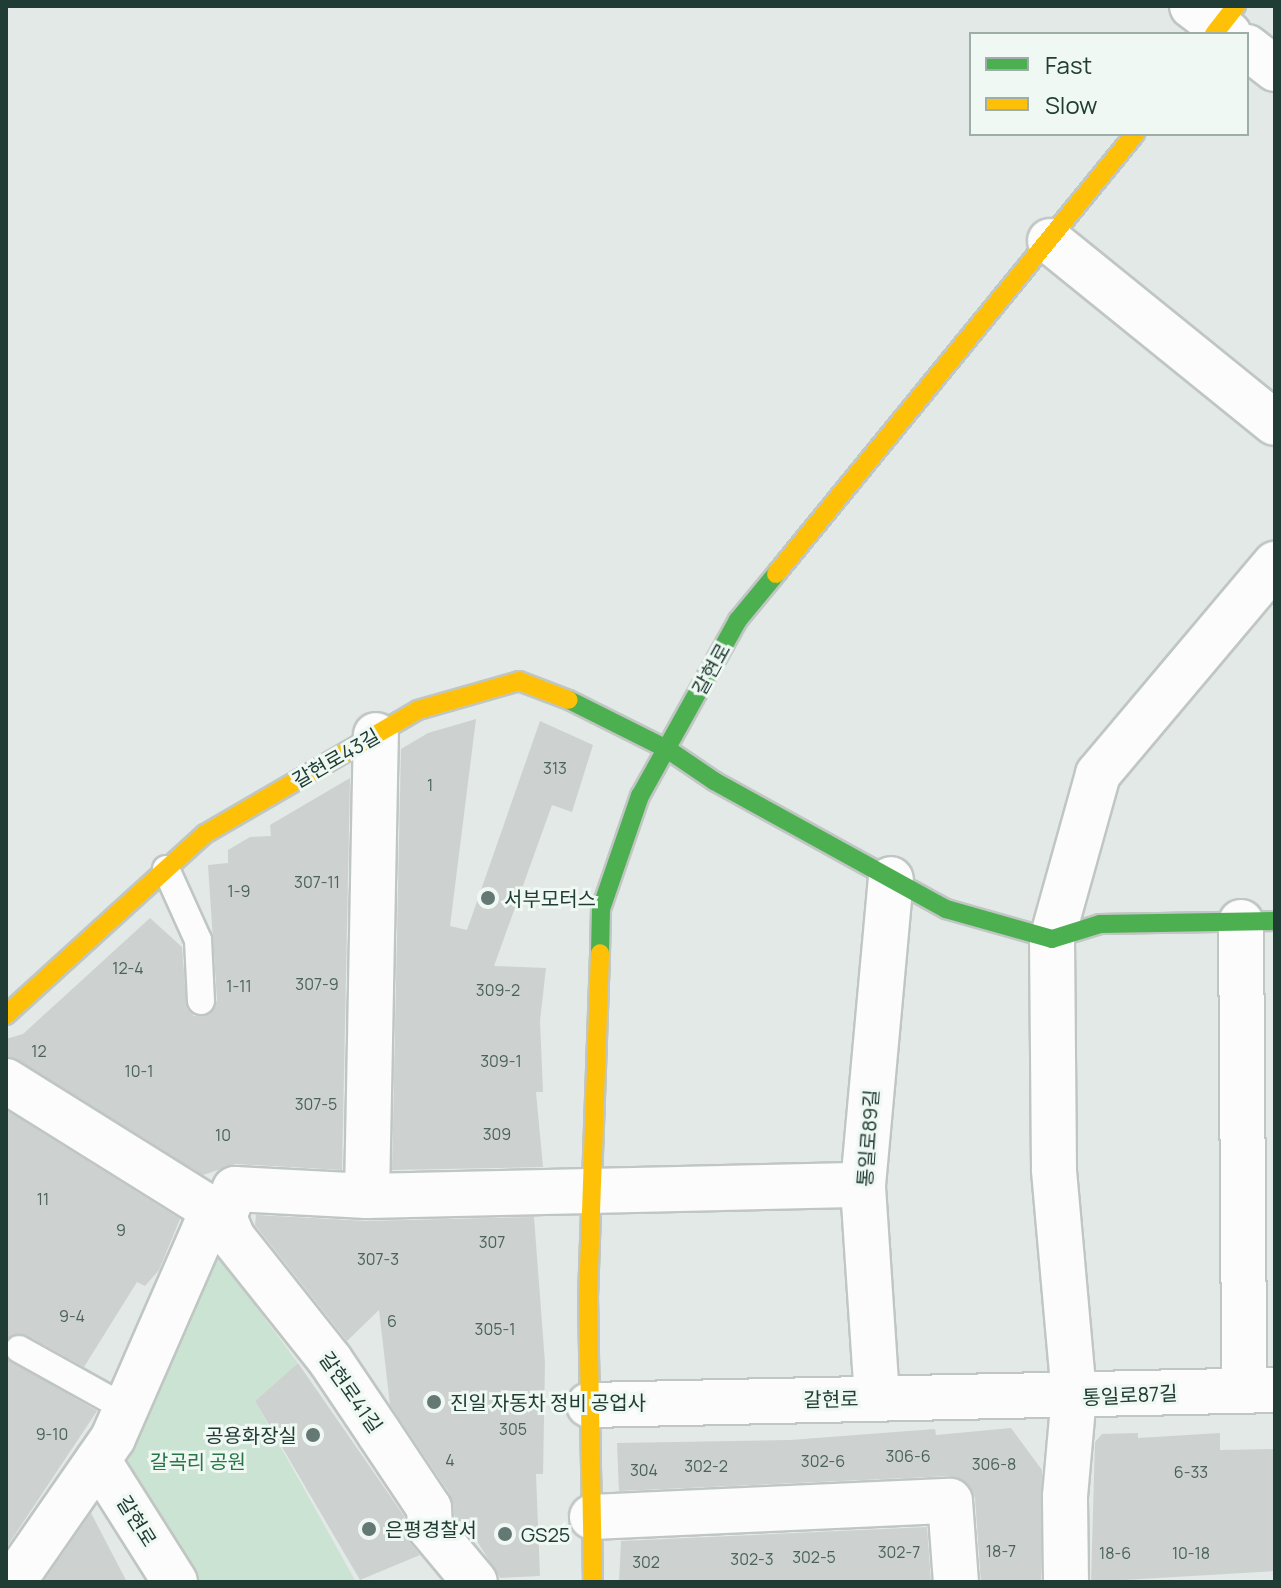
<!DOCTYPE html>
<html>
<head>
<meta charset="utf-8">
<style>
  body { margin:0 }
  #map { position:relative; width:1281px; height:1588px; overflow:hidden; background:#e3e9e6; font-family:Manrope,"Noto Sans KR",sans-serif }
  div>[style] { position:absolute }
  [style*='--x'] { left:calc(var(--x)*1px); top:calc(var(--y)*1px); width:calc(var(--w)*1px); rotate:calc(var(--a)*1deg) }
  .green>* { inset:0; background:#cbe3d2 }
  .building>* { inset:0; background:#cdd2d0 }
  .roads { filter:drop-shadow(2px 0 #c0c6c3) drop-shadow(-2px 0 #c0c6c3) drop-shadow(0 2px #c0c6c3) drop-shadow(0 -2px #c0c6c3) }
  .lane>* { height:26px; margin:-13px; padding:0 13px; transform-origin:13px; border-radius:13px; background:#fbfcfb }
  .street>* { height:44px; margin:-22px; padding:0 22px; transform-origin:22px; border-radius:22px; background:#fbfcfb }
  .fast>* { height:18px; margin:-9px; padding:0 9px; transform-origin:9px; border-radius:9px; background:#4caf50 }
  .slow>* { height:18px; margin:-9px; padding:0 9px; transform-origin:9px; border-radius:9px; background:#ffc107 }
  .dots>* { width:22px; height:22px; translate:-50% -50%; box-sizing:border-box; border:4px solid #f0f8f4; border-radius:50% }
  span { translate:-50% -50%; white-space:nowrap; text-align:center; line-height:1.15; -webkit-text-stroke:6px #f0f8f4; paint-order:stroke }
  .number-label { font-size:16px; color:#4b625c }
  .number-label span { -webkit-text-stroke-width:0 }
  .street-label { font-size:20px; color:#203d35 }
  .poi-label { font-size:20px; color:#203d35 }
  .left { translate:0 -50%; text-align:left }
  .right { translate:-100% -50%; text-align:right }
  .park-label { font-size:20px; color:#287546 }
  .frame { position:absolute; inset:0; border:8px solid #203d35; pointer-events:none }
  .legend { position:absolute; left:969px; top:32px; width:280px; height:104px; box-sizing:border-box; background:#f0f8f4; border:2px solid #9dada8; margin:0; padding:10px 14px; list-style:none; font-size:24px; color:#203d35 }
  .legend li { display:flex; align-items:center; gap:16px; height:40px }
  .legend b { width:40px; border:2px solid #9dada8 }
</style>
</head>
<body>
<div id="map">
  <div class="green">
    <i style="clip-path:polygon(219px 1257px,298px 1363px,255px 1401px,356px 1582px,183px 1582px,98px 1460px,176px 1288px)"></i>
  </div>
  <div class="building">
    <i style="clip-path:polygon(476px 719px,450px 926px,467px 930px,540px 721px,593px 745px,572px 812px,552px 805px,494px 966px,546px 968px,540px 1021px,543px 1092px,536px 1092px,543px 1167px,392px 1170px,401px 749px,428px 733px)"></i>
    <i style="clip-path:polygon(350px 778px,342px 1170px,236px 1164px,203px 1175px,6px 1056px,6px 1039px,23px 1034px,150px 918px,182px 947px,187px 1009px,194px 1016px,210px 1014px,217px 1000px,208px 865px,228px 863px,228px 850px,250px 837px,271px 836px,270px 825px)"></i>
    <i style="clip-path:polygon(6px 1110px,180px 1219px,159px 1270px,145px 1286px,137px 1282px,84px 1367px,26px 1335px,6px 1340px)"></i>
    <i style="clip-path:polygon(256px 1215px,367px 1221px,534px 1217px,545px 1363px,543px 1474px,536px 1474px,540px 1576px,500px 1578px,472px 1533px,455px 1518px,450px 1494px,390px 1405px,379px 1310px,347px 1341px,255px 1225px)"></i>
    <i style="clip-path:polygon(6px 1358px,97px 1411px,6px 1548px)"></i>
    <i style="clip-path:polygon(298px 1363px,404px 1516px,410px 1543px,420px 1555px,360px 1580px,255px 1401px)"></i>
    <i style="clip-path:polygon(1011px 1428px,1042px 1470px,1041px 1580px,981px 1582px,975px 1498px,970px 1487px,950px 1476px,619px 1491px,617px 1443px,790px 1440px,935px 1429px,936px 1435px)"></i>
    <i style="clip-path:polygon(1138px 1433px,1138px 1438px,1220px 1433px,1220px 1450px,1275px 1449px,1275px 1571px,1091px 1582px,1095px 1442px,1102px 1434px)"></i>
    <i style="clip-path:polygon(91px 1513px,127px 1582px,43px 1582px)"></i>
    <i style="clip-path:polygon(927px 1527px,931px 1582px,619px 1582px,621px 1541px)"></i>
  </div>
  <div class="roads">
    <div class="lane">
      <i style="--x:166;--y:869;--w:78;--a:65.7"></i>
      <i style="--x:198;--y:940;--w:61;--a:87.2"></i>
      <i style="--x:19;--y:1349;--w:121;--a:29.1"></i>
    </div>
    <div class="street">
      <i style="--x:1192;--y:6;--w:46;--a:37.1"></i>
      <i style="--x:1247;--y:47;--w:36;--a:38"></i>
      <i style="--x:1050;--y:241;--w:289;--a:39"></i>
      <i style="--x:1241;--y:922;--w:469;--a:89.6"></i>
      <i style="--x:6;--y:1081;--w:257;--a:32"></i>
      <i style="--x:224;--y:1217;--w:23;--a:67"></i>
      <i style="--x:233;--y:1238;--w:156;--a:51.5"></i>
      <i style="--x:330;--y:1360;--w:88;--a:56.1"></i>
      <i style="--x:379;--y:1433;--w:90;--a:56.3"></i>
      <i style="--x:429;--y:1508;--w:20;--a:87"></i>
      <i style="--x:430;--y:1528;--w:70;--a:50.2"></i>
      <i style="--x:367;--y:1196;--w:461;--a:-88.9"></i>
      <i style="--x:224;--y:1217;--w:30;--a:-69"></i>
      <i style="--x:235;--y:1189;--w:132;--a:3"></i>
      <i style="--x:367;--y:1196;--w:496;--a:-1.3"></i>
      <i style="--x:877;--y:1398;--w:213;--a:-93.8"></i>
      <i style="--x:863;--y:1185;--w:307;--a:-84.8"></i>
      <i style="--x:589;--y:1405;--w:686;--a:-1.25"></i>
      <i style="--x:98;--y:1460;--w:144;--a:57.7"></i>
      <i style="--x:592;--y:1517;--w:358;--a:-2.6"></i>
      <i style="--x:950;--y:1501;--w:81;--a:85.8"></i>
      <i style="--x:13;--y:1582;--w:175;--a:-55.2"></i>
      <i style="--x:113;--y:1438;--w:248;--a:-66.4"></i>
      <i style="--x:1066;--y:1582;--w:86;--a:-90.7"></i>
      <i style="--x:1065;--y:1496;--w:101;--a:-84.9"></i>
      <i style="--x:1074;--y:1395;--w:227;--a:-95.1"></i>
      <i style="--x:1054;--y:1169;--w:230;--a:-90.5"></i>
      <i style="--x:1052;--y:939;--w:171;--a:-74.4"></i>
      <i style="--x:1098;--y:774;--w:275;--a:-49.9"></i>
    </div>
    <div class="fast">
      <i style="--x:569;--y:700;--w:110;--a:26.6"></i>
      <i style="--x:667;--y:749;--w:57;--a:34.2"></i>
      <i style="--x:714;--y:781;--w:265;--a:28.9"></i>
      <i style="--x:946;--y:909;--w:110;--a:15.8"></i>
      <i style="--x:1052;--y:939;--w:50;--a:-17.4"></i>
      <i style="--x:1100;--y:924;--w:175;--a:-1"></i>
      <i style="--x:600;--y:953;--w:44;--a:-88.7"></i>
      <i style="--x:601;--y:909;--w:120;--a:-71"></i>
      <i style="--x:640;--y:796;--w:201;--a:-60.9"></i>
      <i style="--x:738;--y:620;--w:60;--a:-50.4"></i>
    </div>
    <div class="slow">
      <i style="--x:1214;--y:34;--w:36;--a:-52"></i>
      <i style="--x:776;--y:574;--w:568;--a:-50.79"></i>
      <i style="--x:6;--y:1015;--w:269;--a:-42.3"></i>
      <i style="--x:205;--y:834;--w:246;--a:-30.2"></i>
      <i style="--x:418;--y:710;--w:105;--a:-16"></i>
      <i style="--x:519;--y:681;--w:53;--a:20.8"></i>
      <i style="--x:593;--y:1582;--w:284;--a:-91"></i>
      <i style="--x:588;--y:1298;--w:345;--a:-88"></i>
    </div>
  </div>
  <div class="dots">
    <i style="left:488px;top:898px;background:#647973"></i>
    <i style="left:434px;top:1402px;background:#647973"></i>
    <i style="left:313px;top:1435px;background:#647973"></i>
    <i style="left:369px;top:1529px;background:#647973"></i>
    <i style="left:505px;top:1534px;background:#647973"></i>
  </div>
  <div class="number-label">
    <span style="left:555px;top:768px">313</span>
    <span style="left:430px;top:785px">1</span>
    <span style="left:317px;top:882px">307-11</span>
    <span style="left:239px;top:891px">1-9</span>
    <span style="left:128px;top:968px">12-4</span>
    <span style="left:317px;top:984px">307-9</span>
    <span style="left:239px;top:986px">1-11</span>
    <span style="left:498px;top:990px">309-2</span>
    <span style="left:39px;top:1051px">12</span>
    <span style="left:501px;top:1061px">309-1</span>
    <span style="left:139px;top:1071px">10-1</span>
    <span style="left:316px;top:1104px">307-5</span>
    <span style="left:497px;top:1134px">309</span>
    <span style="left:223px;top:1135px">10</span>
    <span style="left:43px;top:1199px">11</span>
    <span style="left:121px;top:1230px">9</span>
    <span style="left:492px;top:1242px">307</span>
    <span style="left:378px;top:1259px">307-3</span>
    <span style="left:72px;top:1316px">9-4</span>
    <span style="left:392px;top:1321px">6</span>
    <span style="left:495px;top:1329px">305-1</span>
    <span style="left:513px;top:1429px">305</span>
    <span style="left:52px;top:1434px">9-10</span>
    <span style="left:908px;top:1456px">306-6</span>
    <span style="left:450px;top:1460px">4</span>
    <span style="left:823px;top:1461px">302-6</span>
    <span style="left:994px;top:1464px">306-8</span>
    <span style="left:706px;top:1466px">302-2</span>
    <span style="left:644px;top:1470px">304</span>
    <span style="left:1191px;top:1472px">6-33</span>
    <span style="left:1001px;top:1551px">18-7</span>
    <span style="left:899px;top:1552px">302-7</span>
    <span style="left:1115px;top:1553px">18-6</span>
    <span style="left:1191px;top:1553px">10-18</span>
    <span style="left:814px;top:1557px">302-5</span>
    <span style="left:752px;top:1559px">302-3</span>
    <span style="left:646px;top:1562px">302</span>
  </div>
  <div class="street-label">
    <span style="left:711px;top:669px;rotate:-61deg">갈현로</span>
    <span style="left:336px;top:758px;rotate:-30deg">갈현로43길</span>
    <span style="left:868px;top:1138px;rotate:-86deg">통일로89길</span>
    <span style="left:351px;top:1392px;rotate:55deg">갈현로41길</span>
    <span style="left:1130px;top:1395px;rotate:-3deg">통일로87길</span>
    <span style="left:831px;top:1399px;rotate:-1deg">갈현로</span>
    <span style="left:137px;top:1521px;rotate:58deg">갈현로</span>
  </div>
  <div class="poi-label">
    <span class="left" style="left:504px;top:898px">서부모터스</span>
    <span class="left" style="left:450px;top:1402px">진일 자동차 정비 공업사</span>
    <span class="right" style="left:297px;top:1435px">공용화장실</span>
    <span class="left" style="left:385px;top:1529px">은평경찰서</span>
    <span class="left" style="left:521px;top:1534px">GS25</span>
  </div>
  <div class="park-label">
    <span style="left:198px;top:1461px">갈곡리 공원</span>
  </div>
  <div class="frame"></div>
  <ul class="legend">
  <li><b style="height:10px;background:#4caf50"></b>Fast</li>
  <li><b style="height:10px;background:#ffc107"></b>Slow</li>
  </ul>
</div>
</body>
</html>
